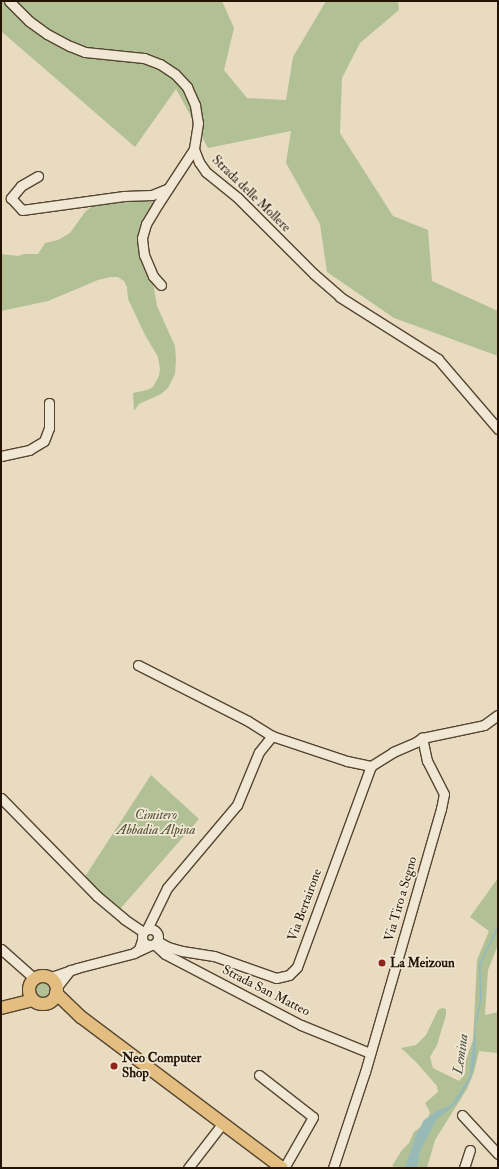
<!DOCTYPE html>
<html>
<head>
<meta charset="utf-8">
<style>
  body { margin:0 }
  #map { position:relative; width:499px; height:1169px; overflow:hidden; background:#e8dbbf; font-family:"IM FELL Double Pica",serif }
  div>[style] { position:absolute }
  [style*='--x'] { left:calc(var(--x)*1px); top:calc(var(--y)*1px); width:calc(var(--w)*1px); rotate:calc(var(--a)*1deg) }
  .green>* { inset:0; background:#b2c195 }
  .round { border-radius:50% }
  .water>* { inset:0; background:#98bab7 }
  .stream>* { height:2px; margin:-1px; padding:0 1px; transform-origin:1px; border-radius:1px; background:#98bab7 }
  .roads { filter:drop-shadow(1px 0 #554530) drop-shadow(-1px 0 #554530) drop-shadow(0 1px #554530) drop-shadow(0 -1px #554530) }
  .minor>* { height:9px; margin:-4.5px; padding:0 4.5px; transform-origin:4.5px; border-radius:4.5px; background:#f0e8d5 }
  .minor>.ring { margin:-4.5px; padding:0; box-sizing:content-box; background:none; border:9px solid #f0e8d5; border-radius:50% }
  .major>* { height:12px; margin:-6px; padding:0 6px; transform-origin:6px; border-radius:6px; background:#e4be80 }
  .major>.ring { margin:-6px; padding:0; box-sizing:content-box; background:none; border:12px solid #e4be80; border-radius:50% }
  .dots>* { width:11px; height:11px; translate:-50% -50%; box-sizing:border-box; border:2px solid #f0e8d5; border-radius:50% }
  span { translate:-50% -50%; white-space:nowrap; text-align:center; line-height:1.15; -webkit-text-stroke:3.5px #f0e8d5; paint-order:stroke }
  .street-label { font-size:13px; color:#241301 }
  .park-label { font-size:13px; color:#565035; font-style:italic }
  .poi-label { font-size:13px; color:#241301; font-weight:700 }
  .left { translate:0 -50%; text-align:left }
  .water-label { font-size:14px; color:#4d4d41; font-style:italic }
  .frame { position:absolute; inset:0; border:2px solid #241301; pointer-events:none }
</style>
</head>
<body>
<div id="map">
  <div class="green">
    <i style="clip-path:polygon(1px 1px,222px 1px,234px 28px,224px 70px,247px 98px,286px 100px,293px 57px,326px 1px,398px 1px,399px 10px,360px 43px,342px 78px,340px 133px,393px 216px,428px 230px,432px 281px,498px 311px,498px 356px,394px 318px,327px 272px,320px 224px,286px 163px,291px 131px,208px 148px,176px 89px,135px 147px,2px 32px)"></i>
    <i style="clip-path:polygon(158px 197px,143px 223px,157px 306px,175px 346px,176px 359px,175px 374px,168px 388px,161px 394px,139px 404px,134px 411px,133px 393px,147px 390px,153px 387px,159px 376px,160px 369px,158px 357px,145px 335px,128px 299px,127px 287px,124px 281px,118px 277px,111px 277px,98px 280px,48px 301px,1px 311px,1px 254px,18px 256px,24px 254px,38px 254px,45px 243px,58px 240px,70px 233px,85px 212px,95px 204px,122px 200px,143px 202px)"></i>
    <i style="clip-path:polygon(151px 775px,199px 819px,120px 909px,84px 878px)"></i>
    <i style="clip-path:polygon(498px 878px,498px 945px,488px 970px,485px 1015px,498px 1012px,498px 1053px,479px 1051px,474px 1072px,467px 1089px,435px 1140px,427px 1168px,399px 1168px,392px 1166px,402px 1150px,409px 1143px,414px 1132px,427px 1122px,430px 1112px,425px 1103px,438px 1092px,437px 1086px,416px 1062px,401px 1048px,416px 1045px,426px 1035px,438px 1010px,442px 1008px,446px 1009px,446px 1015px,437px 1045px,430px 1057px,433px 1068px,459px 1081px,465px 1074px,466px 1060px,473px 1040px,477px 960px,489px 931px,470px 917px)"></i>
    <i class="round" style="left:34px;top:981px;width:18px;height:18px"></i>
  </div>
  <div class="water">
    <i style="clip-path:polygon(476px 1018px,476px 1056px,471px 1079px,456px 1104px,437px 1119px,420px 1151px,417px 1168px,405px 1168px,416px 1135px,424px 1120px,437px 1111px,451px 1105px,469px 1078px)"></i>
  </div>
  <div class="stream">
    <i style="--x:476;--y:1021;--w:23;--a:-77"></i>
    <i style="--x:481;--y:999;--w:35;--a:-92"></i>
    <i style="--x:480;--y:964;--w:41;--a:-64.1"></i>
  </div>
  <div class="roads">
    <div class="minor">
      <i style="--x:9;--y:1;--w:28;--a:45"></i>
      <i style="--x:29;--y:21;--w:22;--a:36"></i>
      <i style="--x:47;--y:34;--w:26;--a:28"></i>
      <i style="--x:70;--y:46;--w:16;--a:22"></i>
      <i style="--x:85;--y:52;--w:59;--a:5.8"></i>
      <i style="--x:144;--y:58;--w:17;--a:21"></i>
      <i style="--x:160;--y:64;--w:18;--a:34"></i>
      <i style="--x:175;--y:74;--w:18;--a:47"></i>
      <i style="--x:187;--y:87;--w:20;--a:66"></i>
      <i style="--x:195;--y:105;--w:18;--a:81"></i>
      <i style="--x:198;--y:123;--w:26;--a:99"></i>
      <i style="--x:194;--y:149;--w:14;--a:69"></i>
      <i style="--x:199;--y:162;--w:12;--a:55"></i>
      <i style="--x:206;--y:172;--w:41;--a:39.1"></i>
      <i style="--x:238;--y:198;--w:107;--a:45"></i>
      <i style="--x:314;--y:274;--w:35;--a:41"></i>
      <i style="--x:340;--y:297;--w:116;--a:32.3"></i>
      <i style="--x:438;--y:359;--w:92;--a:49.4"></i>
      <i style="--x:38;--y:176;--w:20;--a:150"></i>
      <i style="--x:21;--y:186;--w:16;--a:130"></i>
      <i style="--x:11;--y:198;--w:16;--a:47"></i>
      <i style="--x:22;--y:210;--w:103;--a:-7.8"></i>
      <i style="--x:124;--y:196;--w:28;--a:-2"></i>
      <i style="--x:152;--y:195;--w:16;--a:-22"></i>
      <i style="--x:161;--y:285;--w:12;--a:-132"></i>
      <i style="--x:153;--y:276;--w:23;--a:-113"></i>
      <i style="--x:144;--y:255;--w:17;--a:-97"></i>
      <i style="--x:142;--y:238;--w:15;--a:-74"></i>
      <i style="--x:146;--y:224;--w:23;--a:-59"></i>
      <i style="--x:158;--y:204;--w:66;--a:-56.8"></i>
      <i style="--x:1;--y:456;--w:29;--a:-12"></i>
      <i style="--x:29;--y:450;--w:17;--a:-31"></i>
      <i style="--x:44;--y:441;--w:14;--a:-69"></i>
      <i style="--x:49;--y:428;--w:25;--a:-90"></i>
      <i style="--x:138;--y:665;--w:123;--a:27"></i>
      <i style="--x:248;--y:721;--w:28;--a:32"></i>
      <i style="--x:1;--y:798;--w:137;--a:45.6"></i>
      <i style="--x:97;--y:896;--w:35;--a:40"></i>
      <i style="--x:124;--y:919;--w:23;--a:34"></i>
      <i class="ring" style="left:142px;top:929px;width:7px;height:7px"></i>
      <i style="--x:147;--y:929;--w:46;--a:-64"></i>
      <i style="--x:167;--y:888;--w:109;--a:-49.9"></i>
      <i style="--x:237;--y:805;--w:57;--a:-67.5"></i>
      <i style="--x:259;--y:752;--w:21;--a:-51"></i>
      <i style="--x:272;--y:736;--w:79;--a:18.4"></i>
      <i style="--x:347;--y:761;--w:25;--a:12"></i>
      <i style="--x:142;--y:940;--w:9;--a:108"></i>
      <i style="--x:139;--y:949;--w:6;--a:141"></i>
      <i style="--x:134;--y:953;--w:19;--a:-25"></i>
      <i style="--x:157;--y:941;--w:13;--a:29"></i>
      <i style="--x:168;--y:947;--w:15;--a:16"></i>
      <i style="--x:182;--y:951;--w:32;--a:9"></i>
      <i style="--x:214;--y:956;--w:66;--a:19.5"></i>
      <i style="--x:276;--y:978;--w:13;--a:-13"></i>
      <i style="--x:289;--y:975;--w:11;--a:-45"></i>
      <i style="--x:297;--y:967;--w:214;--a:-69.8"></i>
      <i style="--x:371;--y:766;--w:26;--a:-32"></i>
      <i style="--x:393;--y:752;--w:25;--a:-23"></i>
      <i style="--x:416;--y:742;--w:7;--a:-34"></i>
      <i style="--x:154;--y:944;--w:15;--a:42"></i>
      <i style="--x:165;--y:954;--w:153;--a:27.6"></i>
      <i style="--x:301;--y:1025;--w:74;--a:22.1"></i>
      <i style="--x:1;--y:949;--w:45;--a:41.4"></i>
      <i style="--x:48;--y:978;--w:31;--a:-19"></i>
      <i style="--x:77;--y:968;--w:59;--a:-14.7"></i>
      <i style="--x:56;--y:988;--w:23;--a:-52"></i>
      <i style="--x:259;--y:1075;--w:68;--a:37.9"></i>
      <i style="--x:313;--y:1117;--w:59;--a:119.6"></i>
      <i style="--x:462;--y:1115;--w:53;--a:47.3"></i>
      <i style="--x:188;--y:1168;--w:56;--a:-52.3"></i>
      <i style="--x:333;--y:1168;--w:101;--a:-71.6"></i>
      <i style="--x:365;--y:1072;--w:274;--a:-73.9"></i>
      <i style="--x:441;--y:809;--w:15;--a:-79"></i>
      <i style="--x:444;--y:794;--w:37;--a:-117"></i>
      <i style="--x:427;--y:761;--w:24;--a:-102"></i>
      <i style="--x:422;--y:738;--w:63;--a:-11.8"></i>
      <i style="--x:484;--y:725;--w:17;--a:-36"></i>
      <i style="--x:464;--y:1168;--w:19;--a:-72"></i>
    </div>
    <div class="major">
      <i class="ring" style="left:29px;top:976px;width:16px;height:16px"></i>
      <i style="--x:56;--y:993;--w:35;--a:44"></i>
      <i style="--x:81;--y:1017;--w:251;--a:36.9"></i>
      <i style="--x:1;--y:1008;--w:33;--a:-14"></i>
    </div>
  </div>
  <div class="dots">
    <i style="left:382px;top:963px;background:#8f2418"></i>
    <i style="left:114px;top:1066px;background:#8f2418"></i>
  </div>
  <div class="street-label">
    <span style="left:251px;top:194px;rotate:44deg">Strada delle Mollere</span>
    <span style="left:401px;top:899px;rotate:-74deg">Via Tiro a Segno</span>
    <span style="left:305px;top:905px;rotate:-70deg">Via Bertairone</span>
    <span style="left:266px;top:991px;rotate:27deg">Strada San Matteo</span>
  </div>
  <div class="park-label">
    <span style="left:156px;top:823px">Cimitero<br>Abbadia Alpina</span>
  </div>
  <div class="poi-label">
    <span class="left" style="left:390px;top:963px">La Meizoun</span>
    <span class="left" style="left:122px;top:1066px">Neo Computer<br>Shop</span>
  </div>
  <div class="water-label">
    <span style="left:461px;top:1054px;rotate:-82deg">Lemina</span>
  </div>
  <div class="frame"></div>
</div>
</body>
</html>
